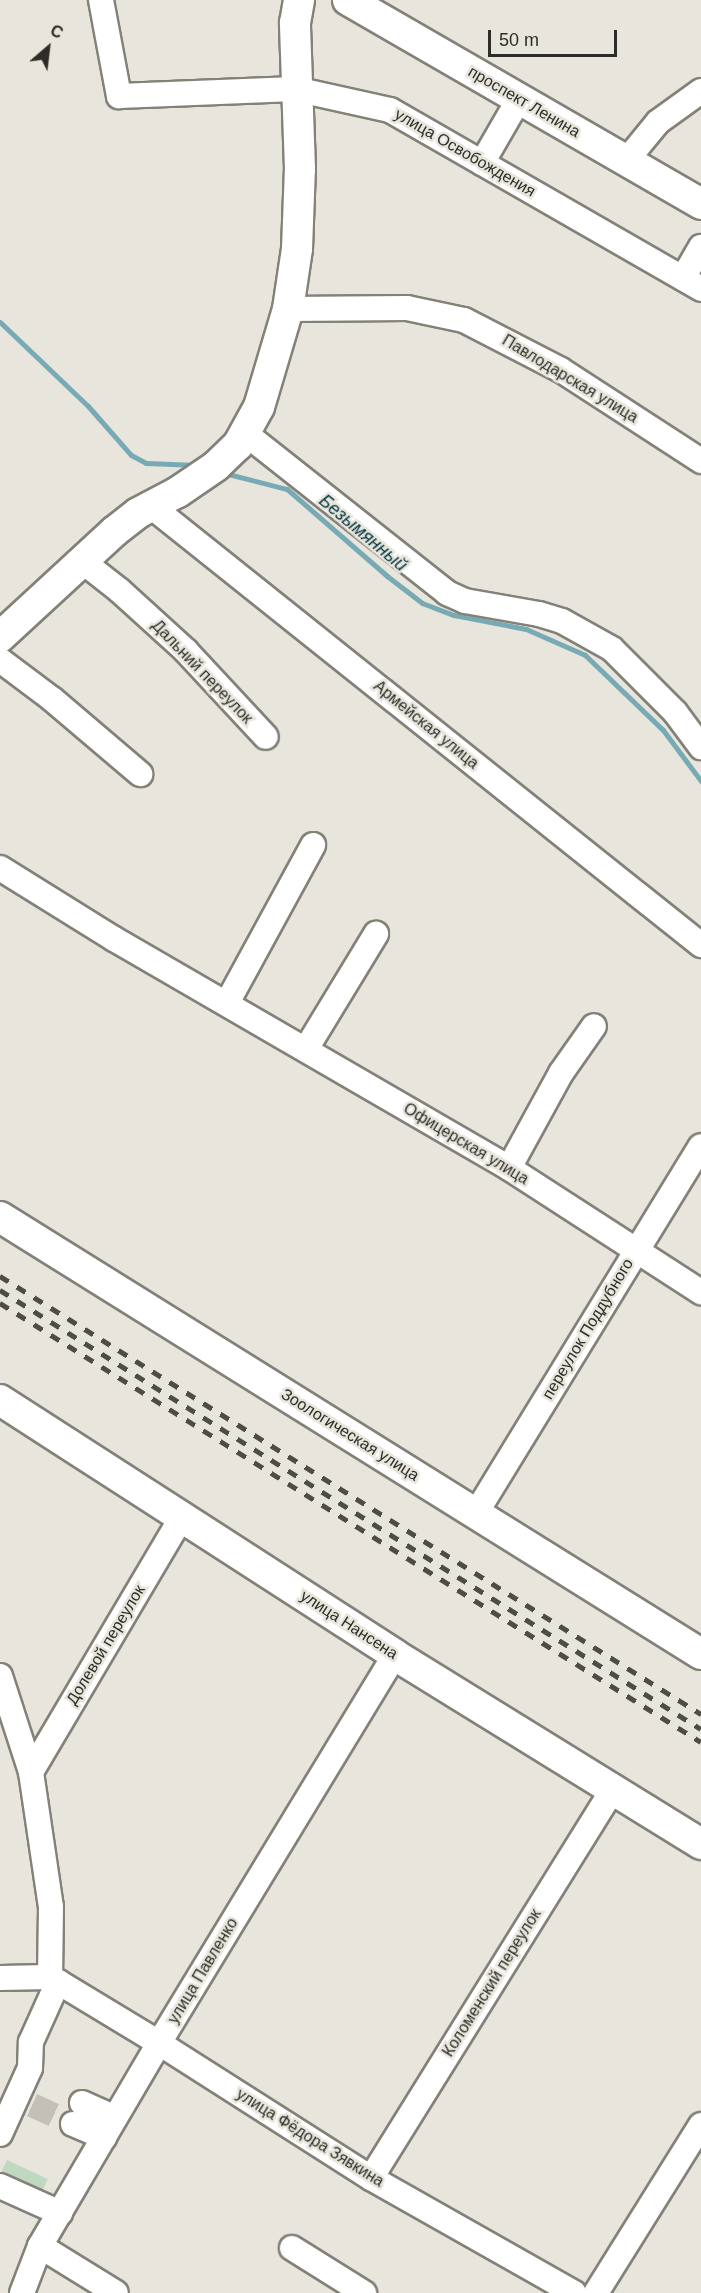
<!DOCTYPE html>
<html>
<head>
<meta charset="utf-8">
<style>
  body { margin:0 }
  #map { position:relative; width:701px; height:2293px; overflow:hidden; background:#e8e5dc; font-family:Arial,sans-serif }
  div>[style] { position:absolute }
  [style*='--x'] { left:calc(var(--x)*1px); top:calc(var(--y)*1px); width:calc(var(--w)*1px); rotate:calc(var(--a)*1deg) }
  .green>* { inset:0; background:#bfd8c0; transform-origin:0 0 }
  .stream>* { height:5px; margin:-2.5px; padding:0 2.5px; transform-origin:2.5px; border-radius:2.5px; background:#77aab5 }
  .minor-tunnel>* { height:24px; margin-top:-12px; transform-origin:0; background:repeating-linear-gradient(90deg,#c3c0b8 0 24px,transparent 0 36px) }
  .roads { filter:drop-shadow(2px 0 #838178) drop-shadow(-2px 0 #838178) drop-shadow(0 2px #838178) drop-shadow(0 -2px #838178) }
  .minor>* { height:24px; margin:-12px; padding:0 12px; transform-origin:12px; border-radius:12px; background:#fff }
  .major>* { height:30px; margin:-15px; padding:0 15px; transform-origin:15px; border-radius:15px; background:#fff }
  .rail>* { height:4.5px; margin-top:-2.25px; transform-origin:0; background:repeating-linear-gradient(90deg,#4e4c47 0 10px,transparent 0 20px) }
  span { translate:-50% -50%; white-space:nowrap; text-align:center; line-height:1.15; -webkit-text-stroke:5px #e8e5dc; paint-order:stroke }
  .street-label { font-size:16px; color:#2d2c28 }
  .water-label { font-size:18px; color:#04373f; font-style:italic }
  .north { position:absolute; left:18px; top:18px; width:60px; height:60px; -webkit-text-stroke:4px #e8e5dc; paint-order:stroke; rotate:28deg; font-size:16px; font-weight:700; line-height:24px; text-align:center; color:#2d2c28 }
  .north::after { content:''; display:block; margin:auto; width:21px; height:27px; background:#2d2c28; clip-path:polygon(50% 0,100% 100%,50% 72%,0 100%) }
  .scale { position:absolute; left:488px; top:30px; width:129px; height:27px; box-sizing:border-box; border:3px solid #2d2c28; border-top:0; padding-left:8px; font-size:18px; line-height:21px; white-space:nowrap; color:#2d2c28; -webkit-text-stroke:4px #e8e5dc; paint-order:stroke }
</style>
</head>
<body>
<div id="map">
  <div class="green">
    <i style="left:7px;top:2160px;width:45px;height:17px;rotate:25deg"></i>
  </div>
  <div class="stream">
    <i style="--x:0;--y:322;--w:122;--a:43.7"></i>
    <i style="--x:88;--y:406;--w:65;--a:48.7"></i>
    <i style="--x:131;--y:455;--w:17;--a:28"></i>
    <i style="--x:146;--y:463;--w:52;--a:2.2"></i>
    <i style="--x:224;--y:473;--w:65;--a:14.3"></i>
    <i style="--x:287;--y:489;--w:133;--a:41"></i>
    <i style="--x:387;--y:576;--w:44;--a:37.6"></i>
    <i style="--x:422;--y:603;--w:34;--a:21"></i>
    <i style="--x:454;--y:615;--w:73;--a:11"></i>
    <i style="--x:526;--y:629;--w:64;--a:23.8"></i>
    <i style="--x:585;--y:655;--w:108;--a:43.9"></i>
    <i style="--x:663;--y:730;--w:64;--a:53.3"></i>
  </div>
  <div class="minor-tunnel">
    <i style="--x:32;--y:2105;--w:45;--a:24.9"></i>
  </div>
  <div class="roads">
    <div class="minor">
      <i style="--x:101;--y:0;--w:98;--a:79.4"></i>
      <i style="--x:119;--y:96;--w:176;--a:-2.3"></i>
      <i style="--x:295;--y:89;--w:97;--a:12.5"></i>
      <i style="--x:390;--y:110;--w:359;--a:29.9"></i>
      <i style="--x:626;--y:161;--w:50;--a:-50.6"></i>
      <i style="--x:658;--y:122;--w:53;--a:-35.8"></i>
      <i style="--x:482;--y:163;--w:74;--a:-60"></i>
      <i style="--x:683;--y:278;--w:36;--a:-60"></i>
      <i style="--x:288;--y:309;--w:119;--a:-0.5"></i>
      <i style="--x:407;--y:308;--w:58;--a:11.9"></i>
      <i style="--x:464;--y:320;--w:109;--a:27.3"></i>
      <i style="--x:561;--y:370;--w:167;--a:33"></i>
      <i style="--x:246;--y:434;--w:256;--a:38.3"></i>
      <i style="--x:447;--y:593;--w:20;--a:24"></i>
      <i style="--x:465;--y:601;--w:75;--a:10"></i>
      <i style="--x:539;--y:614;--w:24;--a:17"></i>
      <i style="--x:562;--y:621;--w:57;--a:29.2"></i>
      <i style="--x:612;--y:649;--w:89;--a:45"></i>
      <i style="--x:675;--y:712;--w:44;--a:53.4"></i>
      <i style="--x:151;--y:506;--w:704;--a:38.6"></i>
      <i style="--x:82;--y:561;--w:47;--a:38.1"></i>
      <i style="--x:119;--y:590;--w:91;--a:42.3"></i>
      <i style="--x:186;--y:651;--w:117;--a:47.1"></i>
      <i style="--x:0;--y:660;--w:65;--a:36.9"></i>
      <i style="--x:52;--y:699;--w:116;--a:40.4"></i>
      <i style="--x:0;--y:868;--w:134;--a:31.9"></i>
      <i style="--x:114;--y:939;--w:457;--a:30.1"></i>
      <i style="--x:509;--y:1168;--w:229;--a:32.9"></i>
      <i style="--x:227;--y:1003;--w:180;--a:-61.4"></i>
      <i style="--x:306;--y:1049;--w:135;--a:-58.7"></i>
      <i style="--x:509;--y:1168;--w:108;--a:-61.3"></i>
      <i style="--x:561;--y:1073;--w:57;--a:-54.9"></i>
      <i style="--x:476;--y:1513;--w:430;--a:-58.5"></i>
      <i style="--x:0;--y:1676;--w:101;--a:72.1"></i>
      <i style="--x:31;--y:1772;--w:136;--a:81.6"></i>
      <i style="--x:51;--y:1907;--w:70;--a:90.8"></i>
      <i style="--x:31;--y:1772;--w:295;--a:-59.4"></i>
      <i style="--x:50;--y:1977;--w:127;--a:31.2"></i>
      <i style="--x:159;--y:2043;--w:251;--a:32.5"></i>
      <i style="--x:371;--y:2178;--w:233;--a:29.5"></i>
      <i style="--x:0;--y:1978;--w:50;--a:-1.1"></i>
      <i style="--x:82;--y:2103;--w:36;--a:24"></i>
      <i style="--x:73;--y:2124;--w:34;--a:23"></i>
      <i style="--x:0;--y:2134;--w:72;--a:-65.6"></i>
      <i style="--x:30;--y:2068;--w:26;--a:-88"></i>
      <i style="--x:31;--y:2042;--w:66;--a:-65.8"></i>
      <i style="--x:371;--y:2178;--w:458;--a:-58.1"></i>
      <i style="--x:0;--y:2186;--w:66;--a:24.2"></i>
      <i style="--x:40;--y:2246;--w:89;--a:31.7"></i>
      <i style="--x:292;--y:2248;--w:85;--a:32"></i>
      <i style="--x:22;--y:2293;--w:50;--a:-69"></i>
      <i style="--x:40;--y:2246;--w:235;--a:-59.6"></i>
      <i style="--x:159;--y:2043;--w:454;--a:-58.7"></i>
      <i style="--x:596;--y:2293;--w:198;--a:-58"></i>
    </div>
    <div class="major">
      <i style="--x:348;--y:0;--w:408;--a:30"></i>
      <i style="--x:0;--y:637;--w:156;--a:-42.7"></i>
      <i style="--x:115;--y:531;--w:29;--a:-38"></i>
      <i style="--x:138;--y:513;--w:45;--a:-27.7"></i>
      <i style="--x:178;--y:492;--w:46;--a:-34.4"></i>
      <i style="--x:216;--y:466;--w:30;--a:-44"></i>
      <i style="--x:238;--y:445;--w:43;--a:-61.1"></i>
      <i style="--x:259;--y:407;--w:102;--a:-73.5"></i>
      <i style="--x:288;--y:309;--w:61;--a:-81.5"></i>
      <i style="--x:297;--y:249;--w:80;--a:-87.9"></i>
      <i style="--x:300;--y:169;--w:146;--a:-92"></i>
      <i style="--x:295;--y:23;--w:23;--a:-80"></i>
      <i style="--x:0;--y:1217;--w:826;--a:31.94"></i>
      <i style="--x:0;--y:1400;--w:470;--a:32.8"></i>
      <i style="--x:395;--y:1655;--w:360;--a:31.7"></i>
    </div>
  </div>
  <div class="rail">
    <i style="--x:0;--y:1276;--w:827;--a:32"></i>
    <i style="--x:0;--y:1290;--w:827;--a:32.06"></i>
    <i style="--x:0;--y:1303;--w:827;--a:32.06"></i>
  </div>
  <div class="street-label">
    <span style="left:524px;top:102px;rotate:30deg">проспект Ленина</span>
    <span style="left:465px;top:153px;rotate:30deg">улица Освобождения</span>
    <span style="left:570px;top:379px;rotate:31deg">Павлодарская улица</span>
    <span style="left:202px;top:672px;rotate:46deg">Дальний переулок</span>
    <span style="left:426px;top:725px;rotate:39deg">Армейская улица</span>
    <span style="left:466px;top:1144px;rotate:31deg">Офицерская улица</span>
    <span style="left:588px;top:1329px;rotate:-59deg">переулок Поддубного</span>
    <span style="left:350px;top:1435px;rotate:32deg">Зоологическая улица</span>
    <span style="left:349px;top:1625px;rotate:33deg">улица Нансена</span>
    <span style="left:106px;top:1645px;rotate:-59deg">Долевой переулок</span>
    <span style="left:203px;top:1971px;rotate:-59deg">улица Павленко</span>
    <span style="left:492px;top:1983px;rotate:-58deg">Коломенский переулок</span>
    <span style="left:310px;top:2138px;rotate:32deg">улица Фёдора Зявкина</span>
  </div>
  <div class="water-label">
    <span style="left:363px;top:533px;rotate:40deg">Безымянный</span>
  </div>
  <div class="north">С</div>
  <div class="scale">50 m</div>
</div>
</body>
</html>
